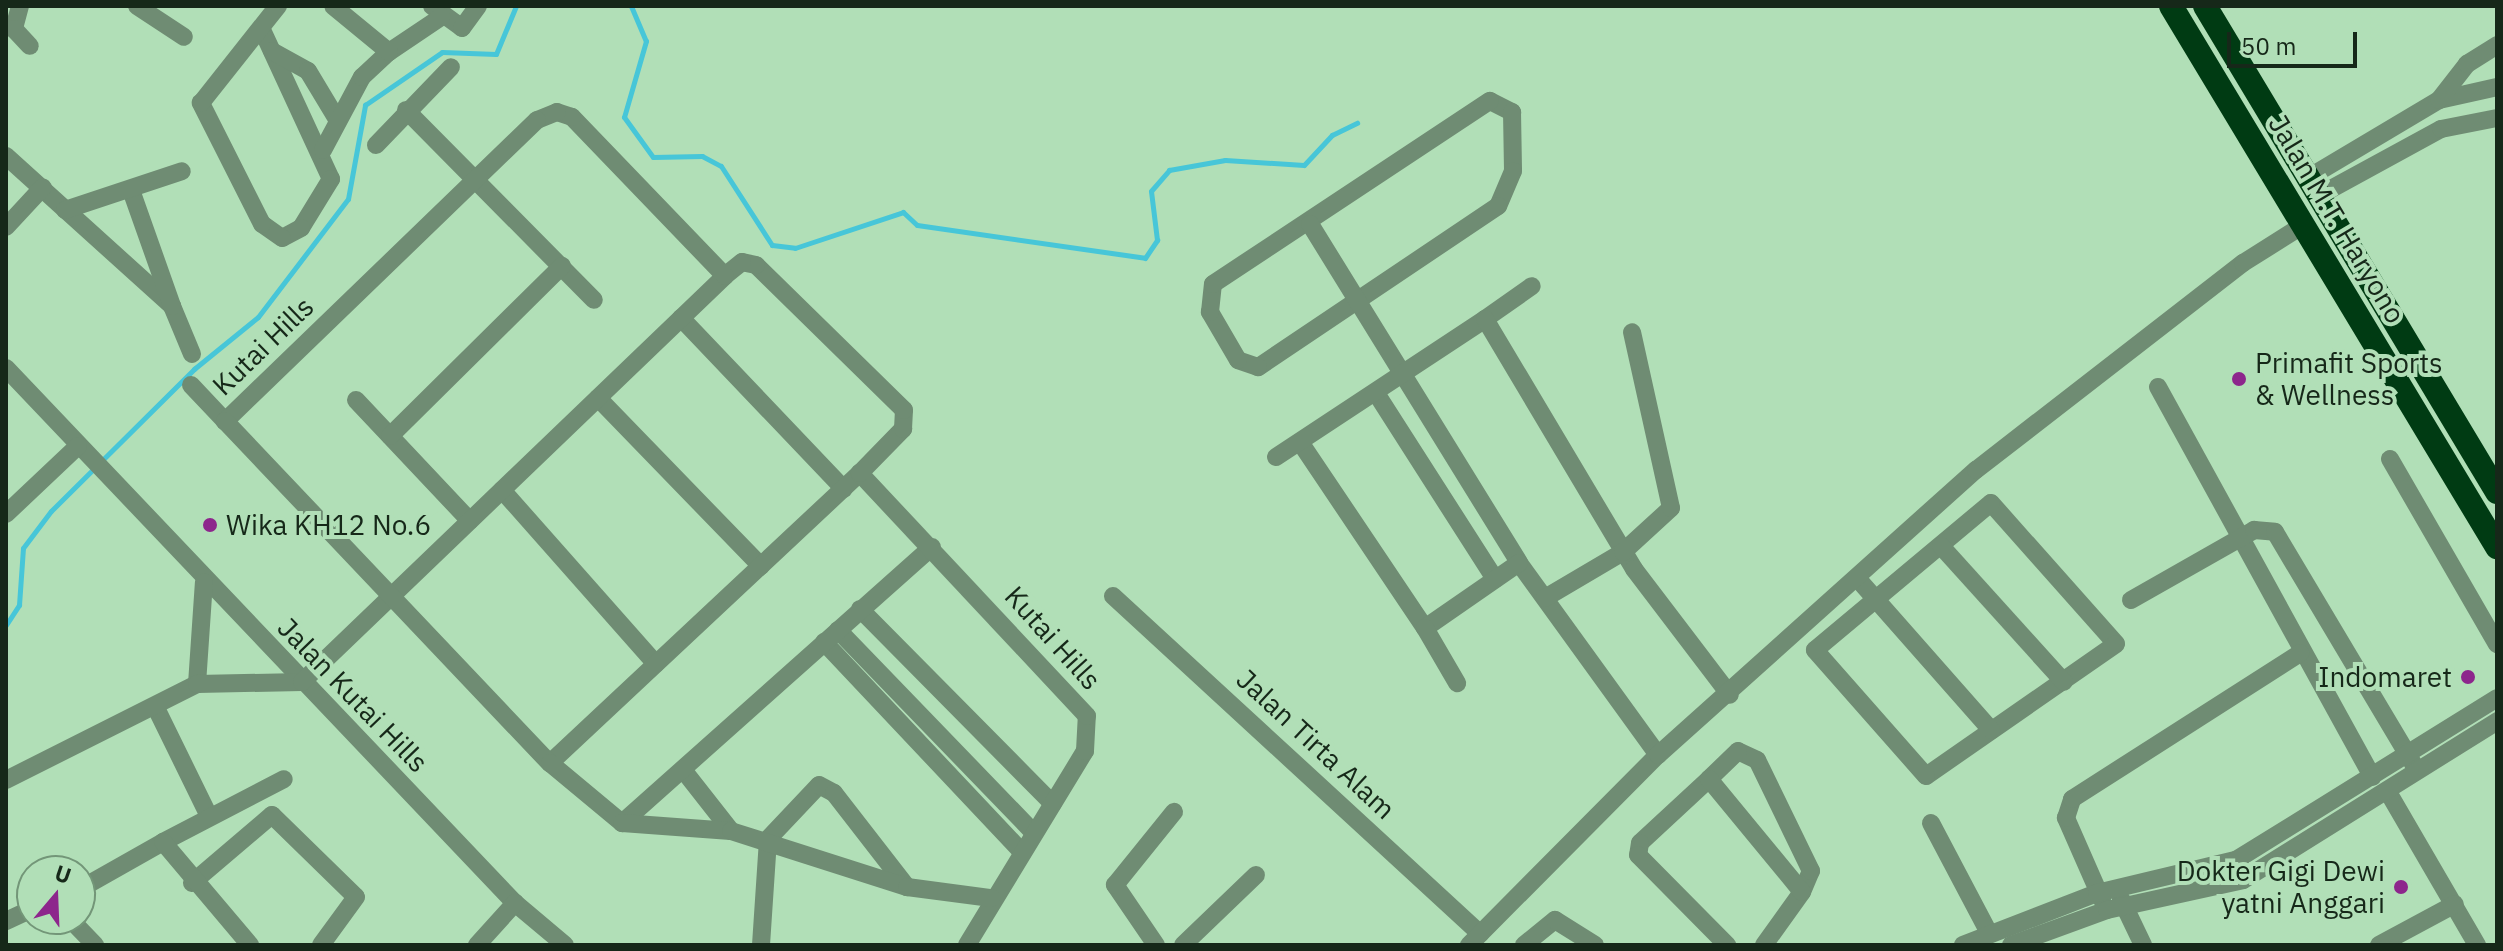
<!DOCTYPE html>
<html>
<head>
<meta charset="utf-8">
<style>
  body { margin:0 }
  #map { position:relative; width:2503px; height:951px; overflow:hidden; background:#b1dfb7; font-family:"IBM Plex Sans",sans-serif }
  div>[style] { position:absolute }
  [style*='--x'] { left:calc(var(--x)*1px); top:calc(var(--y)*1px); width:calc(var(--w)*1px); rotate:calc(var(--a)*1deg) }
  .stream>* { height:5px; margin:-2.5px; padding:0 2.5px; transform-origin:2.5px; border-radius:2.5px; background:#47c6d8 }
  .minor>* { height:18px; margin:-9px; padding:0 9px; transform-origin:9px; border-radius:9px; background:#6f8c73 }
  .highway>* { height:24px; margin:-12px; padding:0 12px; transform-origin:12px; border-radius:12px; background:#003b13 }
  .dots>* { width:22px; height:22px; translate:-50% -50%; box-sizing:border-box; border:4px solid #b1dfb7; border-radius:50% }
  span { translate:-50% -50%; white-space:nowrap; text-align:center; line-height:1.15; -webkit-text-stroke:8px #b1dfb7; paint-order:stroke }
  .street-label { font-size:28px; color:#162819 }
  .poi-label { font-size:28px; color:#162819 }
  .left { translate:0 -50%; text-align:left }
  .right { translate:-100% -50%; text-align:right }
  .frame { position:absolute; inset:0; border:8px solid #162819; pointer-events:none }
  .north { position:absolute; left:16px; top:855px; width:80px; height:80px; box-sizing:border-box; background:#b1dfb7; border:2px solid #739678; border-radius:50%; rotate:19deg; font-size:22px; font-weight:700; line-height:32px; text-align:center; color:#162819 }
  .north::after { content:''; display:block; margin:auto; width:28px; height:36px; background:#8d268c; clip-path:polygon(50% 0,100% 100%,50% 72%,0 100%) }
  .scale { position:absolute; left:2227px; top:32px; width:130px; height:36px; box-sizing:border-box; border:4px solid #162819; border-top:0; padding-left:10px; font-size:24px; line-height:28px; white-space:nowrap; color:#162819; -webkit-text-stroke:6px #b1dfb7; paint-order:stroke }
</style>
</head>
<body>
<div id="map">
  <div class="stream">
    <i style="--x:631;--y:6;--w:38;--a:67"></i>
    <i style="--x:646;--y:41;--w:79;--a:106.1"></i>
    <i style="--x:624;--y:117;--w:49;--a:54.1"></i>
    <i style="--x:653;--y:157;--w:49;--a:-1.2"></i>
    <i style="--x:702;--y:156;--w:21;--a:28"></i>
    <i style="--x:721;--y:166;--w:94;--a:57.2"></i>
    <i style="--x:772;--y:245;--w:23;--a:7"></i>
    <i style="--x:795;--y:248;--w:114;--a:-18.4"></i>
    <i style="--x:903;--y:212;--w:19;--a:43"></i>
    <i style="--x:917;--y:225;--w:230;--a:8.2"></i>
    <i style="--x:1145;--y:258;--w:22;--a:-56"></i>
    <i style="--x:1157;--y:240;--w:49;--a:-97"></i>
    <i style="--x:1151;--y:191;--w:28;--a:-49"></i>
    <i style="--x:1169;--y:170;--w:57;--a:-10.1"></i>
    <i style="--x:1225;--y:160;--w:79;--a:3.6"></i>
    <i style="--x:1304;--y:165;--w:41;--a:-47"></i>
    <i style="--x:1332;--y:135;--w:28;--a:-26"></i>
    <i style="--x:6;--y:625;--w:24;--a:-57"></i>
    <i style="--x:19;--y:605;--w:57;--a:-86"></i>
    <i style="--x:23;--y:548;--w:46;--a:-52.9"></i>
    <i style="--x:51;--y:511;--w:202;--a:-44.8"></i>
    <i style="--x:194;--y:369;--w:82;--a:-39.1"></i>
    <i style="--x:258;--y:317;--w:148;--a:-52.7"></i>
    <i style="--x:348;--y:199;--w:96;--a:-79.7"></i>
    <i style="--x:365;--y:105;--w:93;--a:-34.5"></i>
    <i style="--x:442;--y:52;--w:54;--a:2.1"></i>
    <i style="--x:496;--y:54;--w:52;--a:-67.4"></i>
  </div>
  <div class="minor">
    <i style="--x:20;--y:6;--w:24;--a:105"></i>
    <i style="--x:14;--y:29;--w:23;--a:47"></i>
    <i style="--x:137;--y:6;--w:56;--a:33.4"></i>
    <i style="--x:432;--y:6;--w:37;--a:36"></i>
    <i style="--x:462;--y:28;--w:27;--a:-54"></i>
    <i style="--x:263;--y:32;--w:162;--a:65.2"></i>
    <i style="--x:331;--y:179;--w:57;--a:121.5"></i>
    <i style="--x:301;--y:228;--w:21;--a:152"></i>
    <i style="--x:282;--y:238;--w:24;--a:-145"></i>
    <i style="--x:262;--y:224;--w:136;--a:-116.8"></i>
    <i style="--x:201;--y:103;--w:124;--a:-51.6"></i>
    <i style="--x:272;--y:51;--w:41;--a:29.1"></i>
    <i style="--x:308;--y:71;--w:58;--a:59"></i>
    <i style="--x:389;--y:52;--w:63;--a:-33.9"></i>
    <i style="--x:2439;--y:100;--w:59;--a:-12.6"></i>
    <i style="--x:1490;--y:101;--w:25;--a:27"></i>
    <i style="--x:1512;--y:112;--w:59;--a:89"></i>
    <i style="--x:1513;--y:171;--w:38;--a:113"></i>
    <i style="--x:1498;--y:206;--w:289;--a:146.1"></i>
    <i style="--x:1258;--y:367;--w:21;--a:-161"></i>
    <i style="--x:1238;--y:360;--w:56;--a:-120.3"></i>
    <i style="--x:1210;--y:312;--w:28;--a:-84"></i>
    <i style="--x:1213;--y:284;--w:332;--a:-33.5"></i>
    <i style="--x:406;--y:110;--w:267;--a:45.3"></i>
    <i style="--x:376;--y:145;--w:108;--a:-46.1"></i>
    <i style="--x:323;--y:150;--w:83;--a:-61.9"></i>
    <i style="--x:362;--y:77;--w:37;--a:-43"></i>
    <i style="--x:389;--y:52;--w:72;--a:-140.6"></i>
    <i style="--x:6;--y:156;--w:224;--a:42.1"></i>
    <i style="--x:172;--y:306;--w:52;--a:67.4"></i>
    <i style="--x:2308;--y:178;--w:152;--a:-30.8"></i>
    <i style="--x:2439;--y:100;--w:46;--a:-52.1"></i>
    <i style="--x:2467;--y:64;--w:36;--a:-32"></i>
    <i style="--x:131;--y:190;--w:123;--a:70.5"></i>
    <i style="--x:2320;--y:195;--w:138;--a:-28.6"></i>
    <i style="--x:2441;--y:129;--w:57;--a:-11.1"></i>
    <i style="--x:65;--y:210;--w:123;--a:-18.4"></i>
    <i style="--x:1310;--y:224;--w:398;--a:58.3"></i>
    <i style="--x:1519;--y:563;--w:237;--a:54.1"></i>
    <i style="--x:6;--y:227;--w:54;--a:-47.2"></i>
    <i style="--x:681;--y:318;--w:236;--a:46.4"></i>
    <i style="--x:1485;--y:319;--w:57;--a:-35.1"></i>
    <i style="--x:6;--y:368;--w:738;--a:46.43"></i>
    <i style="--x:515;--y:903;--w:65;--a:40"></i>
    <i style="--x:191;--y:385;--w:50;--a:46.6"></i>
    <i style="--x:2158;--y:387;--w:445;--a:61.2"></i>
    <i style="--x:1376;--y:393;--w:221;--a:57.4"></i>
    <i style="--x:598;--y:398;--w:234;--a:45.9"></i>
    <i style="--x:356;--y:400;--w:166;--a:46.7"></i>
    <i style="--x:390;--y:436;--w:242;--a:-44.7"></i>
    <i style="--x:1300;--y:442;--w:224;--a:56.1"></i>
    <i style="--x:1425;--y:628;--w:114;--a:-34.7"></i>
    <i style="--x:1276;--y:457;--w:250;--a:-33.4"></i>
    <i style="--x:1485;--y:319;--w:291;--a:59.2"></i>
    <i style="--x:1634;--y:569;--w:158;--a:52.7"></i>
    <i style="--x:2390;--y:459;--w:214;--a:60"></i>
    <i style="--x:502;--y:490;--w:232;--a:48.5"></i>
    <i style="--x:1991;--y:503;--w:188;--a:48.4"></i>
    <i style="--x:2116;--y:644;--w:231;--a:145.2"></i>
    <i style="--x:1926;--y:776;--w:168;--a:-131.4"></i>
    <i style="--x:1815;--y:650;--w:229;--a:-39.9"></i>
    <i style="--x:6;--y:514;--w:99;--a:-43.4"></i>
    <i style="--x:1941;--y:546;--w:183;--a:47.9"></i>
    <i style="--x:1857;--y:578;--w:203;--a:48.6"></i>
    <i style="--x:1113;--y:596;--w:499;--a:42.6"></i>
    <i style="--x:1545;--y:598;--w:91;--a:-30.5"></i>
    <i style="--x:1623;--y:552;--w:65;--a:-42.5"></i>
    <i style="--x:1671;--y:508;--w:180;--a:-102.5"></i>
    <i style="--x:2131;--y:600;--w:142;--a:-29.6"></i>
    <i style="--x:2254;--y:530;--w:21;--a:5"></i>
    <i style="--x:2275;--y:532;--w:274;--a:59.2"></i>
    <i style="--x:860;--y:609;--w:274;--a:45.3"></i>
    <i style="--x:1425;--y:628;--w:64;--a:59.8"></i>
    <i style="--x:838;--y:630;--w:281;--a:46"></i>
    <i style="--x:824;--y:642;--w:287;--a:46.7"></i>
    <i style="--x:197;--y:684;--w:102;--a:-86.1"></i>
    <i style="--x:157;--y:710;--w:116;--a:63.9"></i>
    <i style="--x:550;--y:763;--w:424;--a:-43.1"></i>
    <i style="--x:684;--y:771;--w:76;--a:51.9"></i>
    <i style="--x:1709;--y:779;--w:94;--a:137.2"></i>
    <i style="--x:1640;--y:843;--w:12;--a:99"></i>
    <i style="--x:1638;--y:855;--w:127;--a:45.3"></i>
    <i style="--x:6;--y:780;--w:214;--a:-26.7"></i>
    <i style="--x:197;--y:684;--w:105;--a:-1.1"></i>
    <i style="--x:302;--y:682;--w:586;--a:-43.83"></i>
    <i style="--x:2388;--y:792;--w:177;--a:59.8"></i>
    <i style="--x:622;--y:823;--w:415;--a:-41.7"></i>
    <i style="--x:1931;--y:823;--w:122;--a:62.2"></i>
    <i style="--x:163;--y:842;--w:136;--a:-27.5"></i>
    <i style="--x:192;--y:883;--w:105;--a:-40.4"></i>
    <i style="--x:272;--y:815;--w:117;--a:44.3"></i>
    <i style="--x:356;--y:897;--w:59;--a:126.1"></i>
    <i style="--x:80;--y:889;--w:95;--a:-29.5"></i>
    <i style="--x:163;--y:842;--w:135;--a:49.8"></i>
    <i style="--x:2121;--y:899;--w:51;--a:64.4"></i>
    <i style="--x:2102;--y:900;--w:90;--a:-113.7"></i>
    <i style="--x:2066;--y:818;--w:20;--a:-72"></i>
    <i style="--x:2072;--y:799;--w:271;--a:-32.6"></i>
    <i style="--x:70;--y:919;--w:36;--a:46"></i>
    <i style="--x:6;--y:921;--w:29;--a:-25"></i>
    <i style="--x:477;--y:945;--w:57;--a:-47.9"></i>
    <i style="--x:761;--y:945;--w:106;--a:-86.2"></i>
    <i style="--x:768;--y:839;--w:74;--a:-46.6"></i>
    <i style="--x:819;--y:785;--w:17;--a:28"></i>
    <i style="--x:834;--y:793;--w:119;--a:52.2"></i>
    <i style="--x:967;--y:945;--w:227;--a:-58.7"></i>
    <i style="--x:1085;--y:751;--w:35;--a:-87"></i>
    <i style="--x:1087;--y:716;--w:333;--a:-133.1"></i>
    <i style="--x:860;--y:473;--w:62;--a:-45.7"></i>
    <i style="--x:903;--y:429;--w:19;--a:-87"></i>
    <i style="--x:904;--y:410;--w:207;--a:-135.6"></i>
    <i style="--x:756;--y:265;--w:14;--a:-168"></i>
    <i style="--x:742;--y:262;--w:22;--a:141"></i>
    <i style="--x:725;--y:276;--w:221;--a:-133.9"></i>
    <i style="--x:572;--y:117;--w:16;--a:-162"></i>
    <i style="--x:557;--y:112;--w:22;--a:158"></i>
    <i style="--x:537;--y:120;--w:434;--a:136"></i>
    <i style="--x:225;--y:421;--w:472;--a:46.5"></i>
    <i style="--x:550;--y:763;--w:94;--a:39.8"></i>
    <i style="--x:622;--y:823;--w:109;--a:4.2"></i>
    <i style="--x:731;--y:831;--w:185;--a:17.7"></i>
    <i style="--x:907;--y:887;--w:85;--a:7.5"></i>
    <i style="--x:1156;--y:945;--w:73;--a:-124.3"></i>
    <i style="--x:1115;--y:885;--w:94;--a:-51.1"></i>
    <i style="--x:1183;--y:945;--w:101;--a:-43.8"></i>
    <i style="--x:1469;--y:945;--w:268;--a:-45.2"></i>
    <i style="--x:1658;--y:755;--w:427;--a:-41.9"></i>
    <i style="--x:1976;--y:470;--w:338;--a:-37.8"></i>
    <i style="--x:2243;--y:263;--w:73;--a:-32.2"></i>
    <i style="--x:1524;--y:945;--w:40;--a:-39"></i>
    <i style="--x:1555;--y:920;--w:47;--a:32"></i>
    <i style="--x:1764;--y:945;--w:65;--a:-54.4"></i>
    <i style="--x:1802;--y:892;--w:23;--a:-67"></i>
    <i style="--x:1811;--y:871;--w:123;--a:-115.9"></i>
    <i style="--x:1757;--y:760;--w:21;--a:-155"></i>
    <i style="--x:1738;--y:751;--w:40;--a:136"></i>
    <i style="--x:1709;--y:779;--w:146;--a:50.5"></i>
    <i style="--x:1963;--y:945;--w:144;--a:-21.2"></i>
    <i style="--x:2097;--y:893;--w:143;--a:-13.4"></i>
    <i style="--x:2236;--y:860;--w:307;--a:-31.8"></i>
    <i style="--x:2011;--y:945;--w:102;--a:-20"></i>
    <i style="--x:2107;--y:910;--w:139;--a:-12.4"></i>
    <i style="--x:2243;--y:880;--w:300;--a:-32"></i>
    <i style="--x:2379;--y:945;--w:86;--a:-28.3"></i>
  </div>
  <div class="highway">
    <i style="--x:2171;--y:6;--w:632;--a:58.93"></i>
    <i style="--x:2205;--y:6;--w:567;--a:59"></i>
  </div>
  <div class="dots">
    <i style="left:2239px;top:379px;background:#8d268c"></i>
    <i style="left:210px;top:525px;background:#8d268c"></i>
    <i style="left:2468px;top:677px;background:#8d268c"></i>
    <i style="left:2401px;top:887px;background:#8d268c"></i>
  </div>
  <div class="street-label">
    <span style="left:2337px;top:219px;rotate:59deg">Jalan M.T. Haryono</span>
    <span style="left:263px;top:346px;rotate:-44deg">Kutai Hills</span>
    <span style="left:1053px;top:638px;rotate:48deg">Kutai Hills</span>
    <span style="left:353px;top:695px;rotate:46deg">Jalan Kutai Hills</span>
    <span style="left:1316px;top:744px;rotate:43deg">Jalan Tirta Alam</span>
  </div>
  <div class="poi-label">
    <span class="left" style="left:2255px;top:379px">Primafit Sports<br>&amp; Wellness</span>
    <span class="left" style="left:226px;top:525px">Wika KH12 No.6</span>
    <span class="right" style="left:2452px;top:677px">Indomaret</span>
    <span class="right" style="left:2385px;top:887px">Dokter Gigi Dewi<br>yatni Anggari</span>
  </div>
  <div class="frame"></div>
  <div class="north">U</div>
  <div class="scale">50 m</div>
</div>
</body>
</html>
